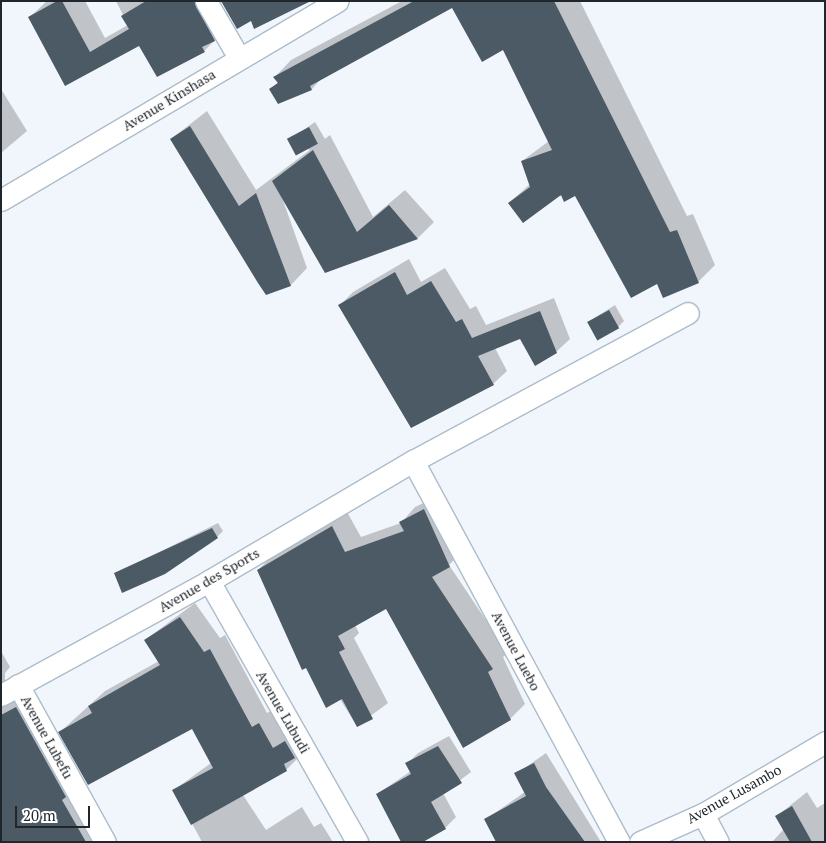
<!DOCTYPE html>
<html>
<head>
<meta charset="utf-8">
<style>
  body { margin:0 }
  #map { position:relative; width:826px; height:843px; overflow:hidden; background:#f0f6fc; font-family:"PT Serif",serif }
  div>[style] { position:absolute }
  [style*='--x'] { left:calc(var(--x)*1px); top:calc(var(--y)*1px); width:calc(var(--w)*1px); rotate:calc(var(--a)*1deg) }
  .shadow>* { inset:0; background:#0003 }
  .building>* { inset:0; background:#4c5a66; transform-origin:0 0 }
  .roads { filter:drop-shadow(1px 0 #acbcca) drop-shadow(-1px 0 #acbcca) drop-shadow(0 1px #acbcca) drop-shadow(0 -1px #acbcca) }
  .street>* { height:21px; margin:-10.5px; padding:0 10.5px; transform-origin:10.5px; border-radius:10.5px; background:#fff }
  span { translate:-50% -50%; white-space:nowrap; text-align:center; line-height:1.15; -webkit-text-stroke:5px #fff; paint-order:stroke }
  .street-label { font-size:14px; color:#20272c }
  .frame { position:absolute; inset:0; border:2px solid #20272c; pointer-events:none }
  .scale { position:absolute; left:15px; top:806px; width:75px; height:22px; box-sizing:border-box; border:2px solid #20272c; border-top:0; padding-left:6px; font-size:15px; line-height:18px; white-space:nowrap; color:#20272c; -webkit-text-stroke:4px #fff; paint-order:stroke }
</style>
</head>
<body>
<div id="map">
  <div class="shadow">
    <i style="clip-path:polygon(47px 1px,85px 1px,105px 38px,128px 25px,116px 1px,215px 1px,219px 36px,204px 51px,139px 45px,65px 84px,29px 18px)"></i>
    <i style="clip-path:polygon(402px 1px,580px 1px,687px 216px,693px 214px,715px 265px,698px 282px,658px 282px,576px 194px,509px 203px,530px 184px,522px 161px,549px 141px,503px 49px,453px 7px,321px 79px,312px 89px,278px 103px,271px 89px,278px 82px,275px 77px,291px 60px)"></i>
    <i style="clip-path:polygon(1px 89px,27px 131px,1px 153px)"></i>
    <i style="clip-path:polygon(207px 111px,256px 190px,310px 150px,289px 140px,315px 122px,325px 139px,330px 135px,373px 217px,405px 190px,434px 222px,418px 238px,326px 272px,279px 189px,307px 268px,291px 285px,267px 294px,171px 139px)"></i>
    <i style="clip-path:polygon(409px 259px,421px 282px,445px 268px,470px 309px,476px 306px,486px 325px,554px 298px,570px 339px,556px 352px,520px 337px,495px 348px,507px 371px,493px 384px,340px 305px,353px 292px)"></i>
    <i style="clip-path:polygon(615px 305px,624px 321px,618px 327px,588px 322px)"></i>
    <i style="clip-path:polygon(440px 495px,464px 550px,449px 565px,508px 653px,503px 657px,525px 704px,510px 719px,386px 608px,355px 625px,359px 633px,354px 638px,388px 703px,357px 726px,258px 570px,273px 555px,347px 512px,361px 537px,401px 523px,415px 507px)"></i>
    <i style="clip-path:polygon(218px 523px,223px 531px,217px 537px,115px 574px)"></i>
    <i style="clip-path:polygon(195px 603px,220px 638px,225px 635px,267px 713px,275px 709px,301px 755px,286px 770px,243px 795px,266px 830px,302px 807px,314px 827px,321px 823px,333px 842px,202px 842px,174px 790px,211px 763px,192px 727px,60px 732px,105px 691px,159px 661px,145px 640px)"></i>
    <i style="clip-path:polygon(1px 651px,10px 667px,5px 673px,5px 686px,111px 842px,2px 842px)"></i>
    <i style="clip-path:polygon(449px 736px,471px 772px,443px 793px,456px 817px,445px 828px,377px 794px,411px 771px,407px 764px,418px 753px)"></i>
    <i style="clip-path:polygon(546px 753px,601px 842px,557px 842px,486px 819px,525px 792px,516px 774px)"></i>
    <i style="clip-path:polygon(807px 792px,817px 808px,825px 803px,825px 842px,772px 842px,783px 830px,777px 816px)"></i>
  </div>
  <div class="building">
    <i style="clip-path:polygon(57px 1px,62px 1px,90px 52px,129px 29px,121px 16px,146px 1px,194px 1px,215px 41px,202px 47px,205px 52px,157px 77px,139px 46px,65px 86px,28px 17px)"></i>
    <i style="clip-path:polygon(221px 1px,311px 1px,254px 29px,251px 21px,237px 29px)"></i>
    <i style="clip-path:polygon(414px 1px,554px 1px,670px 232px,677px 230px,699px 283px,663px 298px,657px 284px,631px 298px,575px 196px,564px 202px,561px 195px,523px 223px,508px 203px,530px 187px,521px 161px,552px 150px,503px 50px,482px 62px,452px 8px,310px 86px,312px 90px,278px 104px,269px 89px,278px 83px,273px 77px)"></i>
    <i style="clip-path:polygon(190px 126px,239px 206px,256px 193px,291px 286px,266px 295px,258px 283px,170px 139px)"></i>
    <i style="left:309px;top:127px;width:19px;height:25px;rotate:62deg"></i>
    <i style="clip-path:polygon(313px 150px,357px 232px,389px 205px,418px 239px,325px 273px,272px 181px)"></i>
    <i style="clip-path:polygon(395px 272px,407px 295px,431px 281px,456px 322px,462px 319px,472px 338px,540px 311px,557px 353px,535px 366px,520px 339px,478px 356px,494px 385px,411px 428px,338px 305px)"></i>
    <i style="left:609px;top:310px;width:21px;height:25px;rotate:61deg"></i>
    <i style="clip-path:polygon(424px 509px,450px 567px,432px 577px,493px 669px,488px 672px,511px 720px,463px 748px,386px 609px,338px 636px,345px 649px,339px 652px,373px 719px,357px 727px,342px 699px,326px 708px,306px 668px,302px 670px,257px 570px,332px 526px,345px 552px,404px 531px,399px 522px)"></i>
    <i style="clip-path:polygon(212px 528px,218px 538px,165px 574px,122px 593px,114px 573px)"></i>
    <i style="clip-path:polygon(180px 617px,204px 652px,210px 649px,252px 727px,259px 723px,273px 748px,285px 741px,295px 758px,284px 764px,287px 771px,191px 825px,172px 790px,213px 768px,192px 729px,88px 785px,58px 732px,92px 713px,88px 706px,160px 665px,144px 640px)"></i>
    <i style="clip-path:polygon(16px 707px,66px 797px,62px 800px,86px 842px,1px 842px,1px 715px)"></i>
    <i style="clip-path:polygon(438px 746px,462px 783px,431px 802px,446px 829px,423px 842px,401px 842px,376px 794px,411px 774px,405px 763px)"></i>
    <i style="clip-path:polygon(534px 763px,546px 787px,585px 842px,496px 842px,484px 819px,526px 796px,514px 773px)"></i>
    <i style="clip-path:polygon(792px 806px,812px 842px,790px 842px,775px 816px)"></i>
  </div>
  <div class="roads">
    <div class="street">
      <i style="--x:206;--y:1;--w:66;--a:59.9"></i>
      <i style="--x:1;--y:200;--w:391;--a:-30.6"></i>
      <i style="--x:413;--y:461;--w:433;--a:61.6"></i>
      <i style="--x:209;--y:581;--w:300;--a:60.4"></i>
      <i style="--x:18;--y:685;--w:179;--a:61"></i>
      <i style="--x:1;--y:695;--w:237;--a:-28.7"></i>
      <i style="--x:209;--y:581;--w:237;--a:-30.5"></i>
      <i style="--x:413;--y:461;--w:312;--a:-28.3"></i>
      <i style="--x:703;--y:814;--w:32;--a:62"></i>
      <i style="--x:640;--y:842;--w:69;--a:-24"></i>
      <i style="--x:703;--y:814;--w:142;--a:-30.5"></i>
    </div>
  </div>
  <div class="street-label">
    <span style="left:169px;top:100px;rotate:-31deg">Avenue Kinshasa</span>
    <span style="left:209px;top:580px;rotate:-30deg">Avenue des Sports</span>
    <span style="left:516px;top:651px;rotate:62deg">Avenue Luebo</span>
    <span style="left:283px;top:712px;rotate:60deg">Avenue Lubudi</span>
    <span style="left:47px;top:737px;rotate:61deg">Avenue Lubefu</span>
    <span style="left:734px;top:794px;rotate:-29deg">Avenue Lusambo</span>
  </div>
  <div class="frame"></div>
  <div class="scale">20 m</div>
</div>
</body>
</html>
